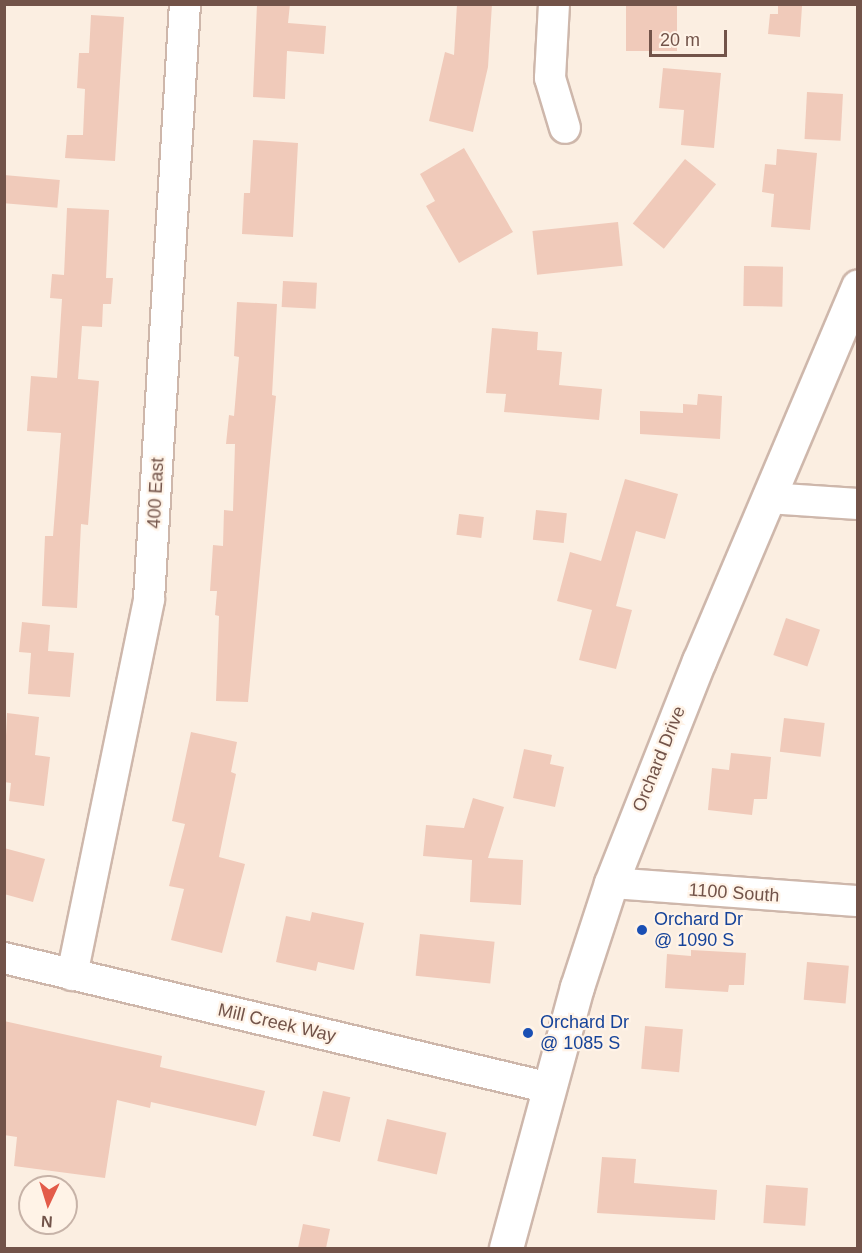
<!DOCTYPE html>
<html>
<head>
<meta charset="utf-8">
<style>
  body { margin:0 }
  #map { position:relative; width:862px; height:1253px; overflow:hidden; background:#fbeee1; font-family:Arial,sans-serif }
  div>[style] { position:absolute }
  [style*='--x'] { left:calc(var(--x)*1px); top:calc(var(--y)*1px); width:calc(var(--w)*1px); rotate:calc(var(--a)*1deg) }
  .building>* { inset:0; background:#f0caba; transform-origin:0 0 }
  .roads { filter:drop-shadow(2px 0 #ceb7ab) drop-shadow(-2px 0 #ceb7ab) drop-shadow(0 2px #ceb7ab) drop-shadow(0 -2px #ceb7ab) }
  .minor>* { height:30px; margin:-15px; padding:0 15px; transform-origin:15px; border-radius:15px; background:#fff }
  .secondary>* { height:33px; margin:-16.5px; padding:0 16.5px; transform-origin:16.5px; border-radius:16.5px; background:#fff }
  .dots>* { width:16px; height:16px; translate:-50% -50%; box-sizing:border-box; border:3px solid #fff3e7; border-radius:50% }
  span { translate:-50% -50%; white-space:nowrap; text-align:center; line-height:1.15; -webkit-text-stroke:4.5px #fff3e7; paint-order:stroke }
  .street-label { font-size:18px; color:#725349 }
  .transit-label { font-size:18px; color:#164399 }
  .left { translate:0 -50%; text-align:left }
  .frame { position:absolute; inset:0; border:6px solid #725349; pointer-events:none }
  .north { position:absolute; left:18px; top:1175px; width:60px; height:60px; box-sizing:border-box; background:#fff3e7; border:2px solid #c7b3a8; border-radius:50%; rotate:184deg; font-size:16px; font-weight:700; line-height:24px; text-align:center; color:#725349 }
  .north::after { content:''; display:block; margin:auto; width:21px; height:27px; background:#e35b49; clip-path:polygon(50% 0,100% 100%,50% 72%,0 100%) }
  .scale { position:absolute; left:649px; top:30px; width:78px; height:27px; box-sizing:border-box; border:3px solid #725349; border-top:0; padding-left:8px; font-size:18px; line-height:21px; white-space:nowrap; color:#725349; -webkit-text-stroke:4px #fff3e7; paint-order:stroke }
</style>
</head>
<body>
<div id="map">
  <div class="building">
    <i style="clip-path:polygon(257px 4px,290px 4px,288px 23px,326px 26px,324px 54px,287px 51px,285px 99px,253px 97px)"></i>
    <i style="clip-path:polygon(457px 4px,492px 4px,488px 67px,473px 132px,429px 121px,445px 52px,454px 55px)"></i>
    <i style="left:626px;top:4px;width:51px;height:47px"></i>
    <i style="clip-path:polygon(778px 4px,802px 6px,800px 37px,768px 34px,770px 14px,778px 14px)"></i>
    <i style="clip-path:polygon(91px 15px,124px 17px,115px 161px,65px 158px,67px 135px,83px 135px,85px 89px,77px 88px,79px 53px,89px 53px)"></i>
    <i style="clip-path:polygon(663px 68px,721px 73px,714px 148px,681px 145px,684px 110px,659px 108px)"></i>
    <i style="left:807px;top:92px;width:36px;height:47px;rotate:3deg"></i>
    <i style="clip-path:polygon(253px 140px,298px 143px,293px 237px,242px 234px,244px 193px,250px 193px)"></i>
    <i style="clip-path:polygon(464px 148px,513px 232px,459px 263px,426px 206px,435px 201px,420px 174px)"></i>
    <i style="clip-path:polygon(777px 149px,817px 153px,810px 230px,771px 227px,774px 194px,762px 192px,765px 164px,776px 165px)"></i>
    <i style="left:685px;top:159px;width:40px;height:83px;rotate:39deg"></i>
    <i style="left:4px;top:175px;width:56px;height:28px;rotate:5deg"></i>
    <i style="clip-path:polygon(67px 208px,109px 210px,106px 278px,113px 278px,111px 304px,103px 304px,102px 327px,82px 326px,78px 379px,99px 381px,88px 525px,81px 524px,77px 608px,42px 606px,45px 536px,53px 536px,61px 433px,27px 431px,31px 376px,57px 378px,62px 299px,50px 298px,52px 274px,64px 275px)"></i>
    <i style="left:618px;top:222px;width:44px;height:86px;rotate:84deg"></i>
    <i style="left:744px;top:266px;width:39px;height:40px;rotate:1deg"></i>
    <i style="left:283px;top:281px;width:34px;height:26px;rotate:3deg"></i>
    <i style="clip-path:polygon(237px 302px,277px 304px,272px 395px,276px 396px,248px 702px,216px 701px,219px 616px,215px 615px,217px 591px,210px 591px,213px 545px,223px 546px,224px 510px,233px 511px,235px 444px,226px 444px,229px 415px,234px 416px,239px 357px,234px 356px)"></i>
    <i style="clip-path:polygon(492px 328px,538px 332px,537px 350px,562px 352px,559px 385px,602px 389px,599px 420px,504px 412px,506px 394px,486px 393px)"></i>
    <i style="clip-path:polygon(698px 394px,722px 396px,720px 439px,640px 434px,640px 411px,683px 413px,683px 404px,697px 405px)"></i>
    <i style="clip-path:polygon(625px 479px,678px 494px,665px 539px,636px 531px,616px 606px,632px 610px,616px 669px,579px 660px,592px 610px,557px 601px,570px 552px,601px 561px)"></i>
    <i style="left:536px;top:510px;width:31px;height:30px;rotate:6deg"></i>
    <i style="left:459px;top:514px;width:25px;height:21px;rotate:7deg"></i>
    <i style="left:786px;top:618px;width:36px;height:39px;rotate:19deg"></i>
    <i style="clip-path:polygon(22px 622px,50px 625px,48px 651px,74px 653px,70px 697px,28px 694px,31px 653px,19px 652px)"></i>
    <i style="clip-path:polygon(7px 713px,39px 717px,35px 755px,50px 757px,44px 806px,9px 801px,11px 783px,4px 782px)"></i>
    <i style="left:784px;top:718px;width:41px;height:34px;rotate:7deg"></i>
    <i style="clip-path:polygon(191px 732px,237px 742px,231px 772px,236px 774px,219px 857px,245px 864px,222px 953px,171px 940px,184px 889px,169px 886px,185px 824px,172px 821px)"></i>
    <i style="clip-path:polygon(524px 749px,552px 755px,550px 764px,564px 767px,555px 807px,513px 798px)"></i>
    <i style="clip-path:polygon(731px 753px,771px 757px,767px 799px,754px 799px,752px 815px,708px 810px,712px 768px,729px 770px)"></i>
    <i style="clip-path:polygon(473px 798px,504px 807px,488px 858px,523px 860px,521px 905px,470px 902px,472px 860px,423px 856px,426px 825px,464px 828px)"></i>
    <i style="clip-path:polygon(4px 848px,45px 859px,33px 902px,4px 894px)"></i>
    <i style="clip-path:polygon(312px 912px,364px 923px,354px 970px,318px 962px,316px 971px,276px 962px,286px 916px,310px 921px)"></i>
    <i style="left:420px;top:934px;width:75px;height:42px;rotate:6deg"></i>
    <i style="clip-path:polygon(691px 950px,746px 953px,744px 985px,729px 985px,728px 992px,665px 988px,667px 954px,691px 956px)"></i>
    <i style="left:807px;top:962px;width:42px;height:38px;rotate:5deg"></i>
    <i style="clip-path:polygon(4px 1021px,162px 1056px,160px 1067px,265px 1091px,256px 1126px,151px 1102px,150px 1108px,117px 1100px,105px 1178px,14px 1166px,17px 1137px,4px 1135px)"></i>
    <i style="left:645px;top:1026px;width:38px;height:43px;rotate:5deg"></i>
    <i style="left:323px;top:1091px;width:28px;height:46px;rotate:13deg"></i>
    <i style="left:387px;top:1119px;width:61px;height:43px;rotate:13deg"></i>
    <i style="clip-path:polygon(602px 1157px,636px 1159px,634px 1183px,717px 1190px,715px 1220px,597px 1213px)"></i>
    <i style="left:766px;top:1185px;width:42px;height:38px;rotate:4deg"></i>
    <i style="clip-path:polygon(303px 1224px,330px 1229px,326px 1248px,298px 1248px)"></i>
  </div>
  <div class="roads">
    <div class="minor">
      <i style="--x:554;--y:4;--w:74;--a:93.1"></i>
      <i style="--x:550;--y:78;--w:52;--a:73.3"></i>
      <i style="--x:768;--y:498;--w:90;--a:3.8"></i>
      <i style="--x:611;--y:883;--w:248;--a:4.2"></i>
      <i style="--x:4;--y:958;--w:561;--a:13.39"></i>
      <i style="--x:72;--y:975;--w:384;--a:-78.4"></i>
      <i style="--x:149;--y:599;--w:596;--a:-86.54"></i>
    </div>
    <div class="secondary">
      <i style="--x:506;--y:1248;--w:270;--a:-74.8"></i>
      <i style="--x:577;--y:987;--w:109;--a:-71.9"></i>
      <i style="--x:611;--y:883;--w:239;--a:-68.4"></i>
      <i style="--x:699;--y:661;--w:407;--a:-67"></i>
    </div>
  </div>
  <div class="dots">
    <i style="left:642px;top:930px;background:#1a4fb4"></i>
    <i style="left:528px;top:1033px;background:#1a4fb4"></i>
  </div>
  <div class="street-label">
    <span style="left:156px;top:493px;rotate:-87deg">400 East</span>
    <span style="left:659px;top:759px;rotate:-68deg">Orchard Drive</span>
    <span style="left:734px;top:893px;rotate:4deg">1100 South</span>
    <span style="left:277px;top:1023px;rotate:13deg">Mill Creek Way</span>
  </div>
  <div class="transit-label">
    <span class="left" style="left:654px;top:930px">Orchard Dr<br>@ 1090 S</span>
    <span class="left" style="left:540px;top:1033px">Orchard Dr<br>@ 1085 S</span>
  </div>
  <div class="frame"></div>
  <div class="north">N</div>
  <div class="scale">20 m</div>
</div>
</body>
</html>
